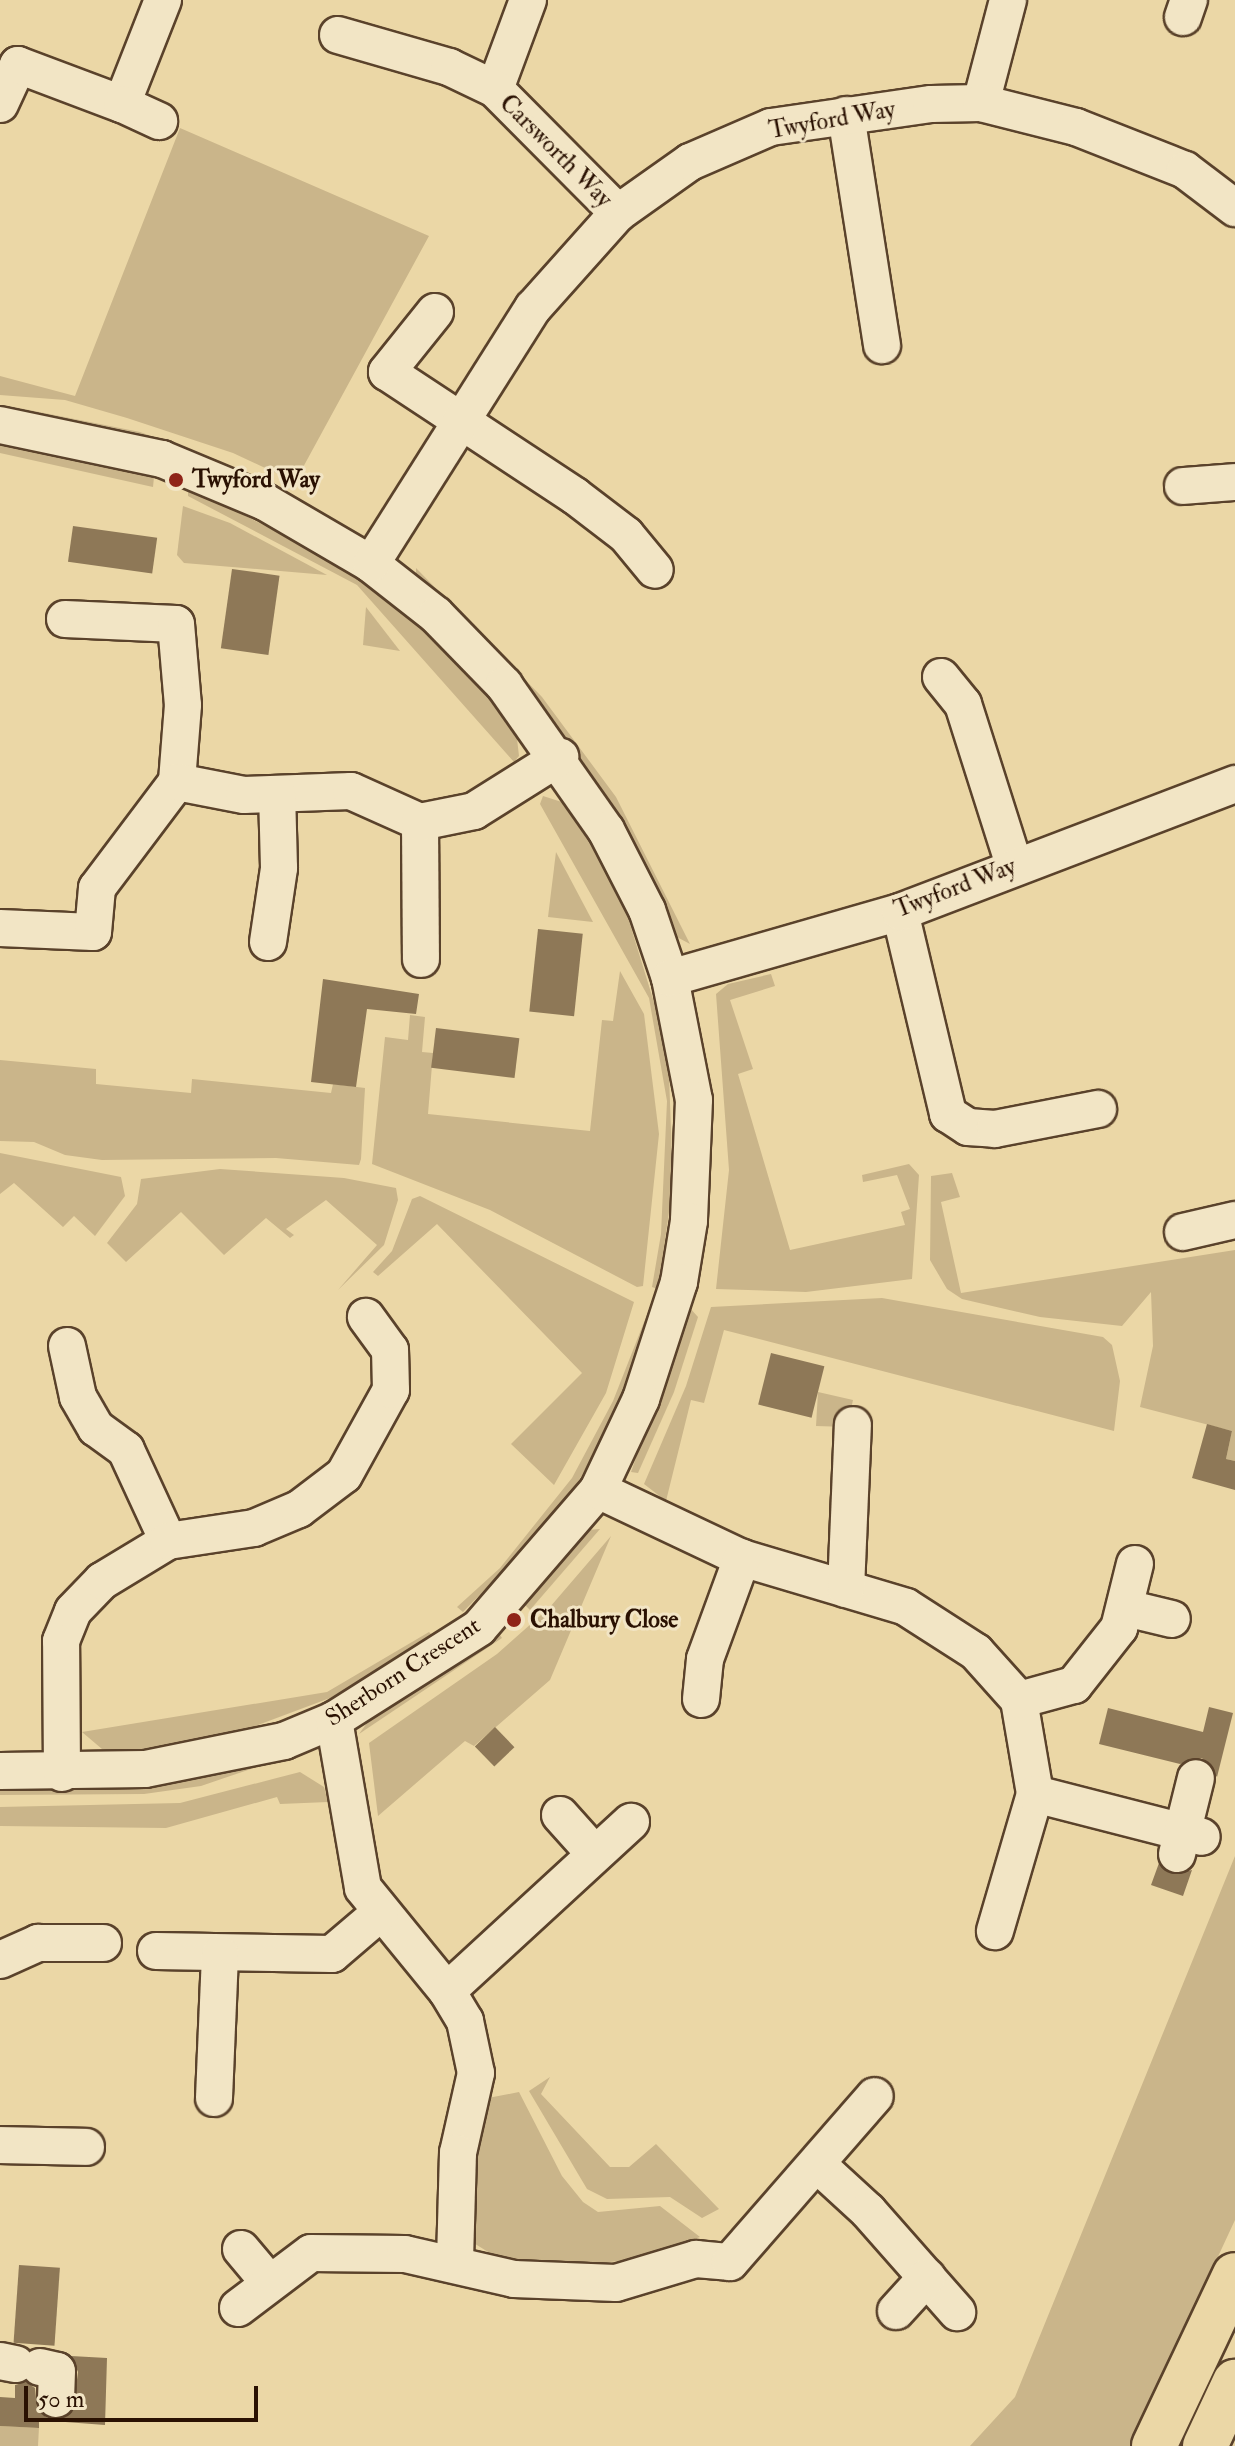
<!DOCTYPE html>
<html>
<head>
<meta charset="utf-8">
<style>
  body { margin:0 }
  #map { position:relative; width:1235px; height:2446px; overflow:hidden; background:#ebd7a6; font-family:"IM FELL Double Pica",serif }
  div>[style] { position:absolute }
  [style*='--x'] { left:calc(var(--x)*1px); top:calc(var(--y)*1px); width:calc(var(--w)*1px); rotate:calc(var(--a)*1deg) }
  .green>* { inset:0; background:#cab58a; transform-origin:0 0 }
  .building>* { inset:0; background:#8e7857; transform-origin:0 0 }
  .roads { filter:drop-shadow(2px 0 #5a422b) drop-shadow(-2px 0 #5a422b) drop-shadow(0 2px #5a422b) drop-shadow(0 -2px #5a422b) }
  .minor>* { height:36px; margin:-18px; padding:0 18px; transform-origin:18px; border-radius:18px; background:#f2e5c5 }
  .highway>* { height:44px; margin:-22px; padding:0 22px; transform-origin:22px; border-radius:22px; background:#ebd7a6 }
  .dots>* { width:22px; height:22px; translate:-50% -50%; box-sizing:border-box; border:4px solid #f2e5c5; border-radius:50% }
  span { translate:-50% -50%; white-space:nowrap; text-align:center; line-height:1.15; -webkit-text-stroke:6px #f2e5c5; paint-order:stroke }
  .street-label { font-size:24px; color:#2a1102 }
  .poi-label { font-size:24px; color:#2a1102; font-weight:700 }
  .left { translate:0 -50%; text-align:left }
  .scale { position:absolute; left:24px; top:2386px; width:234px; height:36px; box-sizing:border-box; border:4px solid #2a1102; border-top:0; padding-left:10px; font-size:24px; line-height:28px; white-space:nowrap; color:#2a1102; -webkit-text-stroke:6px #f2e5c5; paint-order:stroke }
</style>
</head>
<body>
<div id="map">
  <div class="green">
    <i style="clip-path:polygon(180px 128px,429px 236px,295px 482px,233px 453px,127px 418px,65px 400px,0 395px,0 376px,75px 396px)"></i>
    <i style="clip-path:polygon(9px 406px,140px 432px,228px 464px,140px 435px)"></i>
    <i style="clip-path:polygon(0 441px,154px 477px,153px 487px,0 453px)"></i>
    <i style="clip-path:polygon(188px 486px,327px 558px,401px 611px,446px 649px,503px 712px,516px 730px,519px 756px,514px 762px,357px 585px,188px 496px)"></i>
    <i style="clip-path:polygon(183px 506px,230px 523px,327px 575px,184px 563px,177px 555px)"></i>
    <i style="clip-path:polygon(416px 568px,542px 697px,616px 797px,690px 944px,675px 936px,610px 801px,538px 703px,416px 577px)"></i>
    <i style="clip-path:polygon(366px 607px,400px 651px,363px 645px)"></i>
    <i style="clip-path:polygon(543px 796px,568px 804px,579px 816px,621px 895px,668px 1048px,673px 1184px,658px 1289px,652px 1287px,661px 1234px,667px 1101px,649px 998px,540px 804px)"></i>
    <i style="clip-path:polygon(556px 852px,593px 922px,548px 917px)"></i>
    <i style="clip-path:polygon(620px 971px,644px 1014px,659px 1134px,643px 1286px,637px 1287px,490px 1210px,372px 1164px,385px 1037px,408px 1040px,410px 1015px,425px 1017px,422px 1052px,433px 1053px,428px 1114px,590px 1131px,602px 1020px,613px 1021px)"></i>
    <i style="clip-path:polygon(771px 974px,775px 986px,730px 1000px,753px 1069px,738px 1074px,790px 1250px,905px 1225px,901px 1212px,910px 1209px,897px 1175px,863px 1182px,862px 1175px,909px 1164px,919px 1175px,912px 1279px,806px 1292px,716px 1289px,729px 1170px,716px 994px,728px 984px)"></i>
    <i style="clip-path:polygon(0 1060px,96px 1069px,96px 1084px,191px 1093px,192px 1079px,331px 1093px,333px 1084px,365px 1088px,361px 1159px,359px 1165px,276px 1158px,102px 1160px,65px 1155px,34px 1142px,0 1141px)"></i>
    <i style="clip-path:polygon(0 1153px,121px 1177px,125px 1196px,95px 1236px,74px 1216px,63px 1227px,14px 1183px,0 1194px)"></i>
    <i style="clip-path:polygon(220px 1169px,344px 1178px,396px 1188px,398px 1200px,384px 1245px,338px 1290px,377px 1245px,326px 1200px,286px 1229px,294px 1235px,290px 1238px,266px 1218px,224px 1255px,181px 1212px,126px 1262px,107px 1243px,137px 1204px,141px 1179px)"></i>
    <i style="clip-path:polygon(952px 1173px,960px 1197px,941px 1202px,961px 1293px,1235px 1250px,1235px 1461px,1226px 1459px,1232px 1431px,1140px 1407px,1153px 1346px,1151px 1292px,1122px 1326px,1040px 1317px,962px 1299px,947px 1289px,930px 1260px,931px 1176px)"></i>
    <i style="clip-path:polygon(420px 1196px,634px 1302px,606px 1393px,554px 1485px,511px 1444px,582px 1373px,437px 1224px,378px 1276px,373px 1272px,392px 1251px,412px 1199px)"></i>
    <i style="clip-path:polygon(882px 1298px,1103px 1337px,1112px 1345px,1120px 1381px,1114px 1431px,724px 1330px,704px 1403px,691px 1400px,666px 1501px,644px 1484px,686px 1386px,711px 1307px)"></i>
    <i style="clip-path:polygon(689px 1307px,698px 1317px,674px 1392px,638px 1473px,631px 1472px)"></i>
    <i style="clip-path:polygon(648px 1312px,652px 1315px,621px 1403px,581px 1477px,544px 1529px,463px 1612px,457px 1607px,500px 1568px,572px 1478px,613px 1401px)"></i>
    <i style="clip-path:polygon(818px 1392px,853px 1400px,847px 1427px,816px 1426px)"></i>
    <i style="clip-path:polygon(600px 1529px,530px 1610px,524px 1604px,587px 1530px)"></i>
    <i style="clip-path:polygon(611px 1536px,550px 1680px,474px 1746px,465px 1741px,378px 1816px,369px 1743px,497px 1654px,550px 1607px)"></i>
    <i style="clip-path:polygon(496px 1629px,502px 1638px,359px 1734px,375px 1712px)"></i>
    <i style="clip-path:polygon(429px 1632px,435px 1638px,330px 1698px,247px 1729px,121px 1754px,102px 1749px,82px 1732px,327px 1692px)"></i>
    <i style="clip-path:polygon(309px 1749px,201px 1786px,144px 1794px,0 1795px,0 1786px,69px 1789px,199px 1777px)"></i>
    <i style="clip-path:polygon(300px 1772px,324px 1787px,328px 1802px,280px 1804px,277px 1797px,166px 1828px,0 1826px,0 1807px,180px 1803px)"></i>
    <i style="clip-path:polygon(1235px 1856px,1235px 2220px,1130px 2446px,970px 2446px,1015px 2397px)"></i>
    <i style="clip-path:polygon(550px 2077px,541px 2094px,610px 2167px,629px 2167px,656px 2144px,719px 2209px,702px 2218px,670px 2197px,607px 2199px,587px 2189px,529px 2091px)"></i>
    <i style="clip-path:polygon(519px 2092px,562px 2176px,583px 2202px,598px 2212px,660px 2206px,700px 2237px,635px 2259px,576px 2266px,506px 2263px,472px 2242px,474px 2167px,488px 2098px)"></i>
    <i style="left:0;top:2426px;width:39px;height:20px;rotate:3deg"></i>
  </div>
  <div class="building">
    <i style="left:73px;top:526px;width:85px;height:36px;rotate:8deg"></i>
    <i style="left:232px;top:569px;width:48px;height:80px;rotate:8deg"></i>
    <i style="left:538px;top:929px;width:45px;height:83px;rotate:6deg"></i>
    <i style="clip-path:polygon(323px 979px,419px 994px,416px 1014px,367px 1009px,356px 1087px,311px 1082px)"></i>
    <i style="left:436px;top:1028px;width:84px;height:40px;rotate:7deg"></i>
    <i style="left:771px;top:1353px;width:55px;height:53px;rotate:14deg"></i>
    <i style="clip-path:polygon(1207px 1424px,1232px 1431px,1226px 1459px,1235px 1461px,1235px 1490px,1192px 1478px)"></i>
    <i style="clip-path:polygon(1209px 1707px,1233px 1713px,1217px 1777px,1202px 1758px,1180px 1764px,1099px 1744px,1108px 1708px,1203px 1732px)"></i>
    <i style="left:495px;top:1727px;width:28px;height:28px;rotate:46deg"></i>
    <i style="clip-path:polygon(1159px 1863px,1173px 1874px,1192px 1870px,1183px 1896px,1151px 1885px)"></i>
    <i style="left:19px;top:2265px;width:41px;height:78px;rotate:4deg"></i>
    <i style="clip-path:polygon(71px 2356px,107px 2358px,105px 2425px,39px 2420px,39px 2428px,0 2426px,0 2397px,15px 2398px,15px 2385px,26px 2382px,35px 2388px,37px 2408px,46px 2417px,56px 2420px,73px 2411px,78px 2372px)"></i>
  </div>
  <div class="roads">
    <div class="minor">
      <i style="--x:528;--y:0;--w:95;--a:110.3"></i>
      <i style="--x:495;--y:89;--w:175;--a:45.2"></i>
      <i style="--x:1183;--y:17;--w:18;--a:-71"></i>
      <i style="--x:338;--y:35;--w:116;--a:16.1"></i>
      <i style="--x:449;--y:67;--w:51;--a:25.6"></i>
      <i style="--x:981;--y:103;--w:106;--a:-75.3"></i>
      <i style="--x:0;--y:104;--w:43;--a:-65.2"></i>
      <i style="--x:18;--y:65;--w:111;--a:20.6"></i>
      <i style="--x:122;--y:104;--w:112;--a:-68.5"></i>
      <i style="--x:122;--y:104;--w:41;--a:24.7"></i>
      <i style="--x:846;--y:115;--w:233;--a:81.1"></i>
      <i style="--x:435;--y:312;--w:77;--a:128.7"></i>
      <i style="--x:387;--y:372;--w:225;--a:33.4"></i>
      <i style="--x:575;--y:496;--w:64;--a:37.4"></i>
      <i style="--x:626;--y:535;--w:45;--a:50.4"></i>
      <i style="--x:0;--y:425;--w:166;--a:11.9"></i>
      <i style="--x:162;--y:459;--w:112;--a:22.7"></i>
      <i style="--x:265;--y:502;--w:123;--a:30.3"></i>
      <i style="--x:371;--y:564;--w:83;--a:38.1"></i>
      <i style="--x:436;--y:615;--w:98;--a:45.8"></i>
      <i style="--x:504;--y:685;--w:177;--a:54.9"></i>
      <i style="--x:606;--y:830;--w:90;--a:62.9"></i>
      <i style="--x:647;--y:910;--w:72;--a:71.3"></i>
      <i style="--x:670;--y:978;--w:124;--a:78.9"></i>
      <i style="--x:694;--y:1100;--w:121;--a:92.4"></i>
      <i style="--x:689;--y:1221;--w:62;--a:99.3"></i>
      <i style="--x:679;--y:1282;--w:123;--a:108"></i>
      <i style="--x:641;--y:1399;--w:101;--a:115.3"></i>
      <i style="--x:598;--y:1490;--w:182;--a:130.8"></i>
      <i style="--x:479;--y:1628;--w:172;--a:147.6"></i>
      <i style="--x:334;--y:1720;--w:54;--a:157.2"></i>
      <i style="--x:284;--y:1741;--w:142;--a:168.6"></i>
      <i style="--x:145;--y:1769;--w:145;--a:179.2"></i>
      <i style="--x:1183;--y:486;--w:52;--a:-4.4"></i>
      <i style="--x:371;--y:564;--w:303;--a:-57.7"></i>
      <i style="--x:533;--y:308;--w:127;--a:-48.2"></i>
      <i style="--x:618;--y:213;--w:88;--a:-35.3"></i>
      <i style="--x:690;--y:162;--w:88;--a:-23.4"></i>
      <i style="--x:771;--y:127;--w:162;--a:-8.2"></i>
      <i style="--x:931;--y:104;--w:50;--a:-1.1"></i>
      <i style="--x:981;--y:103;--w:98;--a:14.2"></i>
      <i style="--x:1076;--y:127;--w:117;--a:21.5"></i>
      <i style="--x:1185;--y:170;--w:63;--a:37.2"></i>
      <i style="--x:65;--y:619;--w:111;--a:2.6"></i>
      <i style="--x:176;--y:624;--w:81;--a:85.1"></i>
      <i style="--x:183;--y:705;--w:77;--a:94.5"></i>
      <i style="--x:941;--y:677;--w:35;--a:51"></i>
      <i style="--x:963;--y:704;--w:169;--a:72.4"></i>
      <i style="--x:420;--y:822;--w:137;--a:89.6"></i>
      <i style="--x:900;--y:912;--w:208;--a:76.6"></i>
      <i style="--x:948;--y:1114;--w:24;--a:33"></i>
      <i style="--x:968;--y:1127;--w:27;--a:4"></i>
      <i style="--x:995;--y:1129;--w:105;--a:-11"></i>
      <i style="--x:0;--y:928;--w:93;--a:2.5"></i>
      <i style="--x:93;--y:932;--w:44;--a:-84.8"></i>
      <i style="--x:97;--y:888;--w:133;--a:-53"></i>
      <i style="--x:177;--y:782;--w:68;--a:11"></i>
      <i style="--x:244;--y:795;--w:107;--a:-2.1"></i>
      <i style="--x:351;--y:791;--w:76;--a:24.2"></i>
      <i style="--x:420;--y:822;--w:55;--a:-11.5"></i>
      <i style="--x:474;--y:811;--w:102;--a:-32.1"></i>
      <i style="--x:268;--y:942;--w:75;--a:-81.5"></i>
      <i style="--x:279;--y:868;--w:74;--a:-91.5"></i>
      <i style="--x:670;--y:978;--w:239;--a:-16"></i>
      <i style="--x:900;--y:912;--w:359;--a:-20.9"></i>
      <i style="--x:1183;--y:1232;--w:53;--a:-13"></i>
      <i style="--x:67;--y:1346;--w:52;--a:77.8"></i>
      <i style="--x:78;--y:1397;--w:36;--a:60"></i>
      <i style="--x:96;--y:1428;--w:37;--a:36"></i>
      <i style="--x:126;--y:1450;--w:100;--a:65.2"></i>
      <i style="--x:598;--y:1490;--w:159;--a:25.3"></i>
      <i style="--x:742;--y:1558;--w:171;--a:16.6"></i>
      <i style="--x:906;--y:1607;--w:83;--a:32.7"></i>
      <i style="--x:976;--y:1652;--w:64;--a:48.1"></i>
      <i style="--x:1019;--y:1700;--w:95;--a:80.3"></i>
      <i style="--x:1035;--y:1794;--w:143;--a:106.3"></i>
      <i style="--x:846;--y:1589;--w:164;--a:-87.6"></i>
      <i style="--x:1126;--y:1608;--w:47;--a:13.4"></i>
      <i style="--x:701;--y:1699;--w:40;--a:-84.3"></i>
      <i style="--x:705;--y:1659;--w:108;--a:-69.9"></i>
      <i style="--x:1019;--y:1700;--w:57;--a:-15.3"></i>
      <i style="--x:1074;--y:1685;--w:73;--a:-51.7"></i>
      <i style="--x:1119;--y:1628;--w:66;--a:-76"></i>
      <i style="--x:334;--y:1720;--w:170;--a:80.2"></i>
      <i style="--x:363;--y:1888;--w:133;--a:50.8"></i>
      <i style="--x:447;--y:1991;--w:35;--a:59"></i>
      <i style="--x:465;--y:2021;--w:53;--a:78.1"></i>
      <i style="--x:476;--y:2073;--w:82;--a:102.7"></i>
      <i style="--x:458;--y:2153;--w:109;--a:91.6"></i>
      <i style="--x:62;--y:1773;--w:132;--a:-90.4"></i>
      <i style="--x:61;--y:1641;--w:32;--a:-68"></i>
      <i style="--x:73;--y:1611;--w:42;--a:-46"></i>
      <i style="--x:102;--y:1581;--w:77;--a:-31.2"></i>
      <i style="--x:168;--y:1541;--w:87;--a:-8.6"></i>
      <i style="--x:254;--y:1528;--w:49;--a:-22.9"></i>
      <i style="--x:299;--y:1509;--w:56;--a:-37.1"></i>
      <i style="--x:344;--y:1475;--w:97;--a:-61.1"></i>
      <i style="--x:391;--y:1390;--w:40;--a:-91.4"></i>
      <i style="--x:390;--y:1350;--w:41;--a:-126"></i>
      <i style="--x:1035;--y:1794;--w:172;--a:14.4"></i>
      <i style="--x:560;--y:1815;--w:52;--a:48.1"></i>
      <i style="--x:1177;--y:1854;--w:78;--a:-76"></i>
      <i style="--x:156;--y:1951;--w:176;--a:1"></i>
      <i style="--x:332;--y:1954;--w:63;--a:-40.5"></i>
      <i style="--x:0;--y:1960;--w:42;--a:-24.1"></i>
      <i style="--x:38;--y:1943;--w:65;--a:0"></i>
      <i style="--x:447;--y:1991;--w:250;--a:-42.6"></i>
      <i style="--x:214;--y:2098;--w:144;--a:-87.6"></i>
      <i style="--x:0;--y:2145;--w:86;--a:1.3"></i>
      <i style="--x:819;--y:2166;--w:67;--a:42.6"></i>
      <i style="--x:868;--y:2211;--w:135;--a:48.6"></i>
      <i style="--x:241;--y:2249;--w:40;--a:50"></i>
      <i style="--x:238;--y:2308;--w:91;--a:-37"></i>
      <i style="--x:311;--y:2253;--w:94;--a:0.6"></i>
      <i style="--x:405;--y:2254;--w:112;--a:12.9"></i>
      <i style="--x:514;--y:2279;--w:102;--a:2.2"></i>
      <i style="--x:616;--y:2283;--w:84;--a:-16.7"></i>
      <i style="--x:696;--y:2259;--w:34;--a:5"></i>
      <i style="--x:730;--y:2262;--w:220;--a:-48.9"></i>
      <i style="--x:896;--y:2311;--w:46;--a:-47.6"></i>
      <i style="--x:0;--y:2361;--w:16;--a:11"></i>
      <i style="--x:40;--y:2367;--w:17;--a:13"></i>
      <i style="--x:57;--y:2371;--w:28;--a:92"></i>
    </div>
    <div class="highway">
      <i style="--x:1154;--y:2446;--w:189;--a:-64.7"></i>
      <i style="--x:1205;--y:2446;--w:71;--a:-64.9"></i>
    </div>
  </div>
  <div class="dots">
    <i style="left:176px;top:480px;background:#8f2418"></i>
    <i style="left:514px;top:1620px;background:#8f2418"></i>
  </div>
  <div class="street-label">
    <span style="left:832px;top:120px;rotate:-10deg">Twyford Way</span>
    <span style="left:556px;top:151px;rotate:45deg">Carsworth Way</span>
    <span style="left:955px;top:888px;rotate:-21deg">Twyford Way</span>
    <span style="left:403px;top:1672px;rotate:-33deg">Sherborn Crescent</span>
  </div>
  <div class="poi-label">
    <span class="left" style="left:192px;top:480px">Twyford Way</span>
    <span class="left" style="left:530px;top:1620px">Chalbury Close</span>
  </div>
  <div class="scale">50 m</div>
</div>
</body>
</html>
